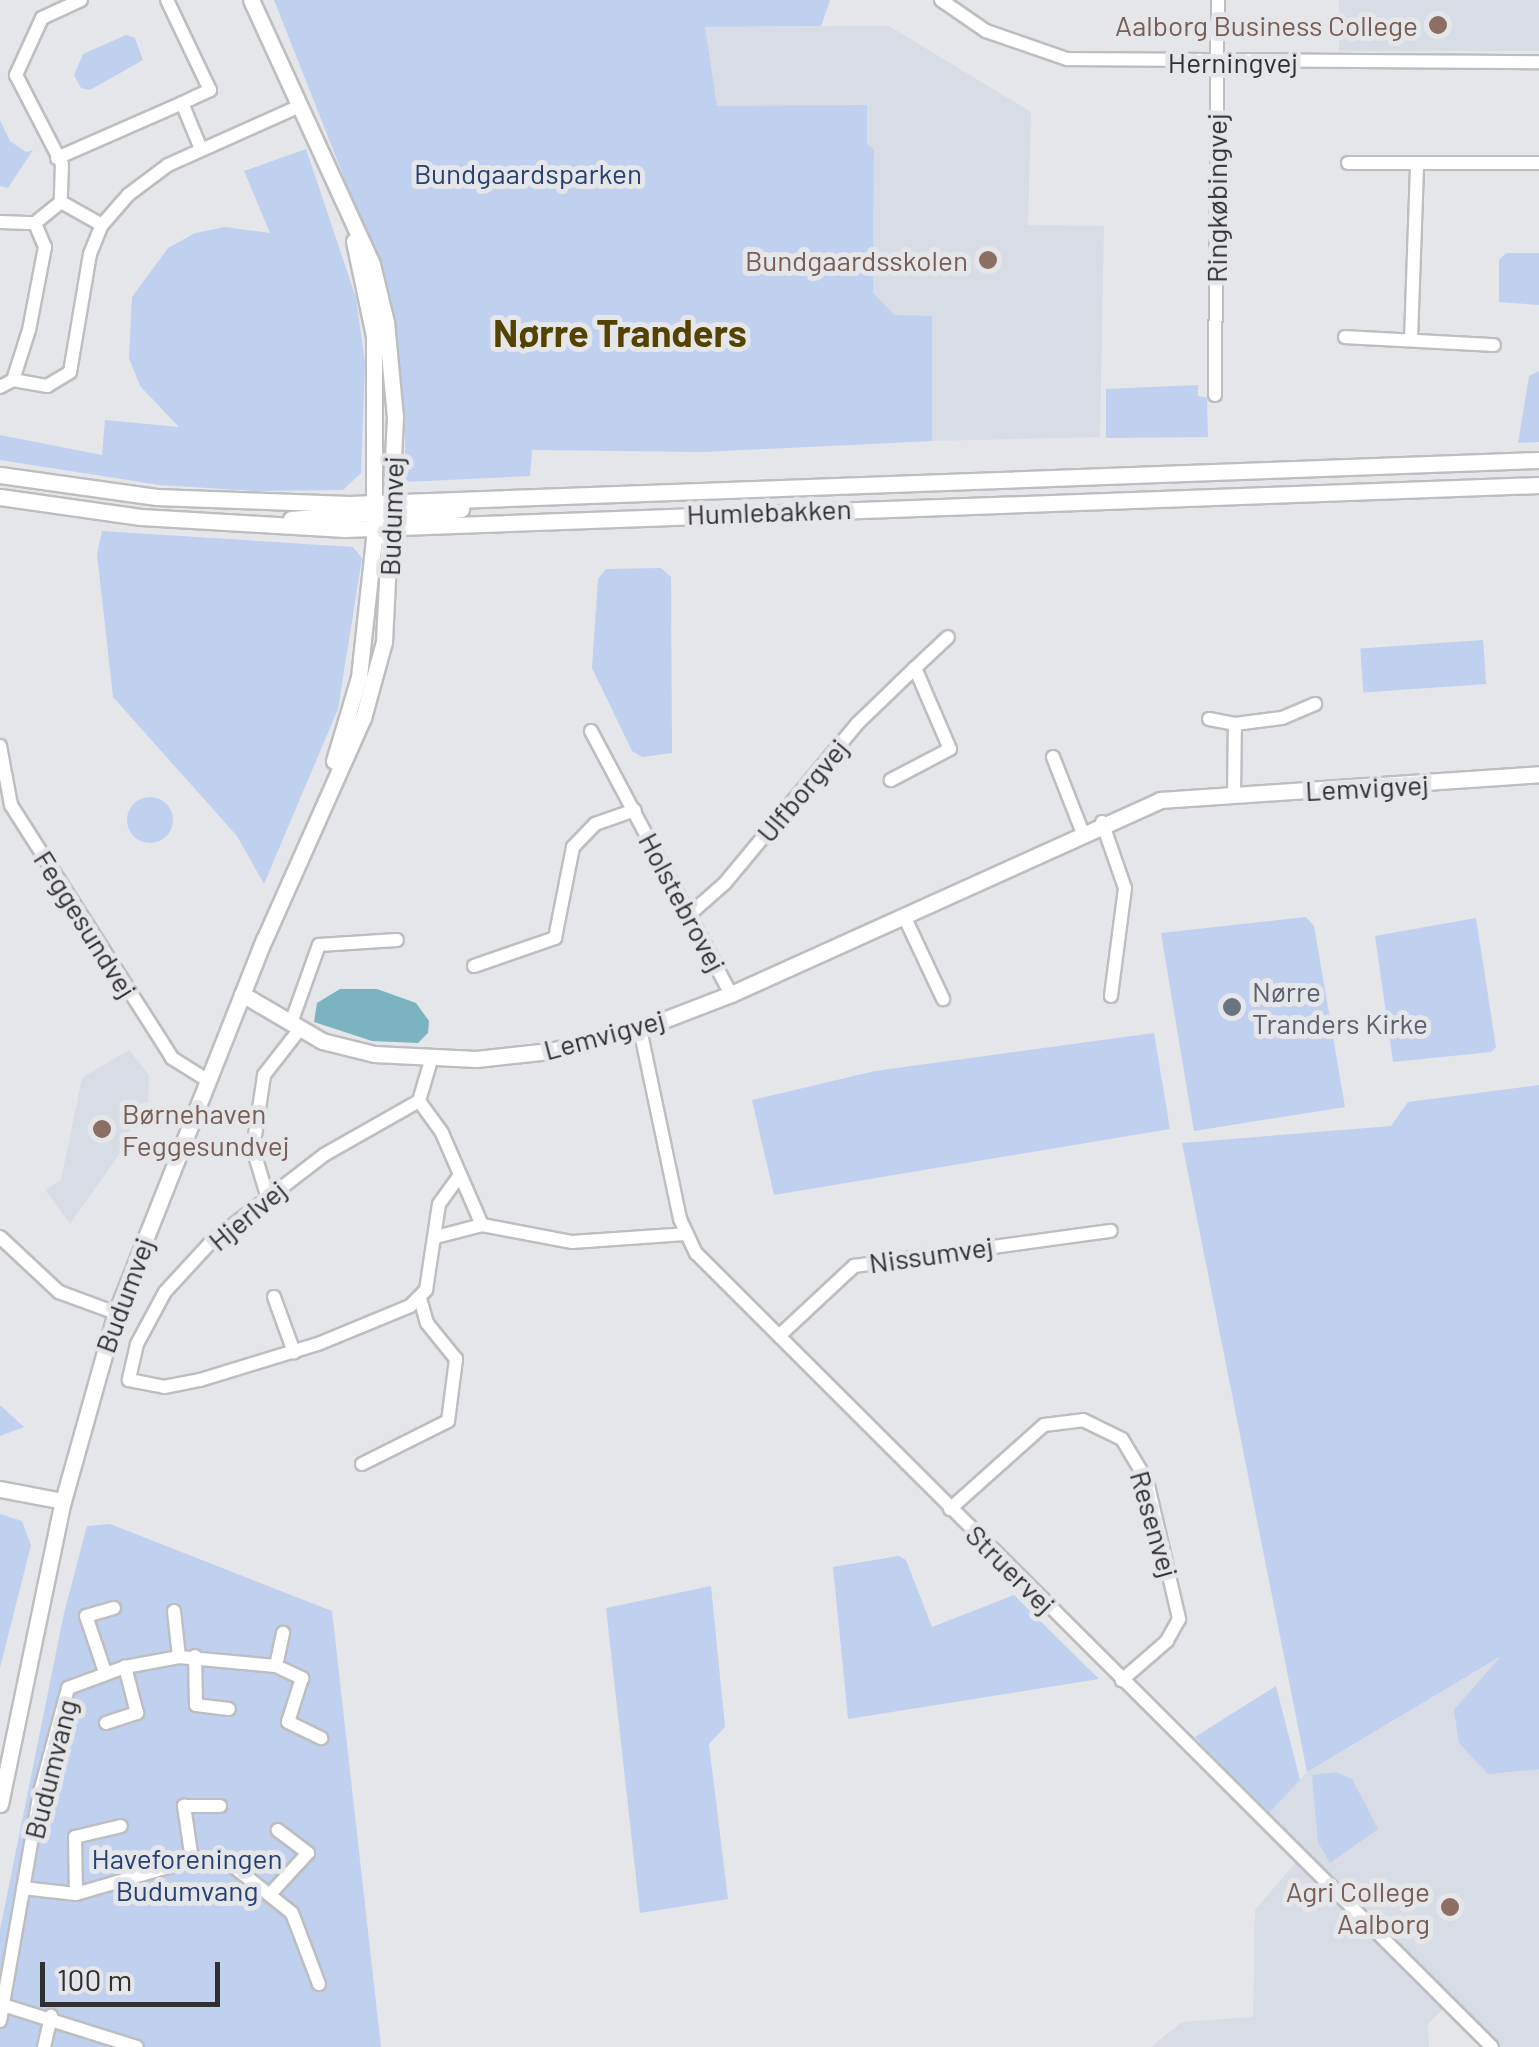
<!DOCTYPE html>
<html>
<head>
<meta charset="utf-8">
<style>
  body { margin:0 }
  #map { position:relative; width:1539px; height:2047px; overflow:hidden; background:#e5e6e9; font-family:Barlow,sans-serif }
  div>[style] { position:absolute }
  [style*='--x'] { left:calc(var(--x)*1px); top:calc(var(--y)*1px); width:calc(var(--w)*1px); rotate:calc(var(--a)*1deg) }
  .built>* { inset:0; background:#d7dce5; transform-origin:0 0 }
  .green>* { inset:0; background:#c0d0ef; transform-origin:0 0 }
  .round { border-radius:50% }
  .water>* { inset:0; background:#7bb4c0 }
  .roads { filter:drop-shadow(2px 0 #bdbec0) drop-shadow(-2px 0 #bdbec0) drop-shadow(0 2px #bdbec0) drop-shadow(0 -2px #bdbec0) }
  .minor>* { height:12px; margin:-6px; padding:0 6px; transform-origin:6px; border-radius:6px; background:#fff }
  .tertiary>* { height:15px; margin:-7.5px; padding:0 7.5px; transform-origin:7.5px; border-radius:7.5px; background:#fff }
  .dots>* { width:28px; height:28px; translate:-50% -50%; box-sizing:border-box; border:5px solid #e5e6e9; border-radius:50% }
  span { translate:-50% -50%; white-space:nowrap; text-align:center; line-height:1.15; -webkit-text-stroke:10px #e5e6e9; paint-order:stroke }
  .education-label { font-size:28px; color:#785e54 }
  .right { translate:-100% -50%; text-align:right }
  .left { translate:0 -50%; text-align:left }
  .street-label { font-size:28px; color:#303031 }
  .park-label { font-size:28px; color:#274173 }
  .worship-label { font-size:28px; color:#5b616d }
  .district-label { font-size:38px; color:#544200; font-weight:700 }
  .scale { position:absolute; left:40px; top:1962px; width:180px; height:45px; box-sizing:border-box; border:5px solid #303031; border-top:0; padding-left:12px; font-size:30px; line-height:35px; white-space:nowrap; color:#303031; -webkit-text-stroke:8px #e5e6e9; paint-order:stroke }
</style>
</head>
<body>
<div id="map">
  <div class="built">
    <i style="left:1339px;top:0;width:200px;height:51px"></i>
    <i style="clip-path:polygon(889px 26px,1031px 112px,1028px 225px,1104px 226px,1100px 437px,932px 441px,932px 316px,894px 316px,873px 294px,874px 151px,867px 145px,867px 105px,717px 107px,704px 27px)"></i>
    <i style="clip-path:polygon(129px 1050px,149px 1075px,148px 1103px,142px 1102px,121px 1152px,70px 1224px,45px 1190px,61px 1180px,82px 1078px)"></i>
    <i style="clip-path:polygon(1508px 1653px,1539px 1730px,1539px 2047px,1502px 2047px,1267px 1815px,1307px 1772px)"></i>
    <i style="clip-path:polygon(1296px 1862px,1444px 2008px,1428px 2024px,1429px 2047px,1151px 2047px,1182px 2022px,1253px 2017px,1255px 1910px)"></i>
  </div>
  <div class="green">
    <i style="clip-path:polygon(274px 0,830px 0,821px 26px,705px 27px,717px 106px,867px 105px,867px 144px,874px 150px,873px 293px,894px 315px,932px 316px,932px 441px,703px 452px,532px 450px,530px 476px,406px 482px,404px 407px,377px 261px)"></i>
    <i style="clip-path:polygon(126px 35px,135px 38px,143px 60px,90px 90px,81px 88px,74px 75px,83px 54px)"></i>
    <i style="clip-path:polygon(0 120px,10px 141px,26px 152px,33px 150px,8px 188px,0 186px)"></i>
    <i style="clip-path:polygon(306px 149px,356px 298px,365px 363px,361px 473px,343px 490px,256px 491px,160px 485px,0 460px,0 435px,102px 455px,105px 420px,179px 427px,140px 386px,129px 358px,132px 297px,168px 248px,195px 233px,225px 227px,270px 233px,244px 171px)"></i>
    <i style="clip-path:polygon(1506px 253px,1539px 253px,1539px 305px,1499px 302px,1499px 260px)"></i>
    <i style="clip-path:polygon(1539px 371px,1539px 442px,1518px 443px,1529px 376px)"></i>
    <i style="clip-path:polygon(1198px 385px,1198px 396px,1207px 398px,1208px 437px,1106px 438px,1106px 389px)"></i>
    <i style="clip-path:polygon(102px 531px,353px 547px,362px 558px,338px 709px,264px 884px,237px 836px,113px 697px,97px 554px)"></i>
    <i style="clip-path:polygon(661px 568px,671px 577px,672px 753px,642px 757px,632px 751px,592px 668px,598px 579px,606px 569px)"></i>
    <i style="left:1483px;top:640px;width:44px;height:123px;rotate:86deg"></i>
    <i class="round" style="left:127px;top:797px;width:46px;height:46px"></i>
    <i style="clip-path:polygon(1306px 917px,1314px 926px,1345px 1107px,1194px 1131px,1161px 933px)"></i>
    <i style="clip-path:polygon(1476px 918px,1496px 1047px,1491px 1052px,1393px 1062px,1375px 936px)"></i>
    <i style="clip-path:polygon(1154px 1033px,1170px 1129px,774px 1195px,752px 1100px,875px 1071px)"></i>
    <i style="clip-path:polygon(1539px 1085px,1539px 1769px,1488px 1774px,1459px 1743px,1454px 1710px,1500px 1657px,1307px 1772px,1182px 1143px,1391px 1126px,1408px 1102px)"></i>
    <i style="clip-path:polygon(0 1405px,24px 1427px,0 1436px)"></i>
    <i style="clip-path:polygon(0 1514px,22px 1521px,31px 1545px,0 1668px)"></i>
    <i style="clip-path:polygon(110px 1524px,332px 1611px,381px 2047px,0 2047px,0 1930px,64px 1613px,87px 1526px)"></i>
    <i style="clip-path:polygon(899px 1556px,906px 1560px,932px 1627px,1014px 1595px,1099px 1679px,848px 1719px,833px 1567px)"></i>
    <i style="clip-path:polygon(711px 1586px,725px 1727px,709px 1744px,728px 1899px,640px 1913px,606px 1608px)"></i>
    <i style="clip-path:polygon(1276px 1686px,1300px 1780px,1267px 1815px,1195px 1737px)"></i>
    <i style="clip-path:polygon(1336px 1772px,1352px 1779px,1378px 1829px,1330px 1863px,1318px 1842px,1312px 1775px)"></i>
  </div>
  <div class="water">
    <i style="clip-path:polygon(340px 989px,377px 989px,416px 1003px,429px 1021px,428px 1033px,418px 1043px,372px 1041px,314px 1022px,317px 1003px)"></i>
  </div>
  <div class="roads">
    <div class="minor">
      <i style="--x:81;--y:0;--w:43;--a:155.2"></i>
      <i style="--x:42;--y:18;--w:63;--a:114.5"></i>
      <i style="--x:16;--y:75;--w:100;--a:62.7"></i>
      <i style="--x:62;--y:164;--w:38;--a:92"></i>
      <i style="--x:61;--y:202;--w:47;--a:29.3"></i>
      <i style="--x:167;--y:0;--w:100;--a:64.5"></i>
      <i style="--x:210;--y:90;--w:31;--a:155"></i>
      <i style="--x:182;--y:103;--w:50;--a:67.6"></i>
      <i style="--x:941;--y:0;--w:55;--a:34.6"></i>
      <i style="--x:986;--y:31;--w:86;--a:19.1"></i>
      <i style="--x:1067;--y:59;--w:472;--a:0.4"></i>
      <i style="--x:57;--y:158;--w:137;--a:-23.7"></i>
      <i style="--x:1348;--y:163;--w:191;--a:0"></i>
      <i style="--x:0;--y:222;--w:35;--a:2"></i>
      <i style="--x:35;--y:223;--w:33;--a:-39"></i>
      <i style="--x:1345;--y:337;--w:149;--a:3.1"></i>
      <i style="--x:1411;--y:339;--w:176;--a:-88"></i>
      <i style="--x:13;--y:380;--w:35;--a:10"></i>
      <i style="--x:47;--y:386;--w:27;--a:-31"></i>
      <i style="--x:70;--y:372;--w:120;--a:-80.4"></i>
      <i style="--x:90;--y:254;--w:31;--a:-68"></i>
      <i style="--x:102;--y:225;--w:40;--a:-49"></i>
      <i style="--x:128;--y:195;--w:50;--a:-36.9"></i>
      <i style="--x:168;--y:165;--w:145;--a:-24.1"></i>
      <i style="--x:0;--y:387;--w:15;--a:-28"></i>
      <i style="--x:13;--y:380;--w:52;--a:-72.3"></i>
      <i style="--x:29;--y:330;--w:85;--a:-79.1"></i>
      <i style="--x:45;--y:247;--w:26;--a:-113"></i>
      <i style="--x:1215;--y:395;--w:395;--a:-89.6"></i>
      <i style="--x:915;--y:668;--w:45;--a:-43.2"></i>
      <i style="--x:1209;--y:719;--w:26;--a:11"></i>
      <i style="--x:591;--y:731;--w:298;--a:62"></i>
      <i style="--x:0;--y:746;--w:60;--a:79.4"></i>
      <i style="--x:11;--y:805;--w:300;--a:57.5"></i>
      <i style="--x:172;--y:1058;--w:41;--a:32.2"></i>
      <i style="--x:1053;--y:757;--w:79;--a:68.6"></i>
      <i style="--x:1234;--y:792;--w:68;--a:-89.2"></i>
      <i style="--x:1235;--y:724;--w:47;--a:-7.3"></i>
      <i style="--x:1282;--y:718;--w:36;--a:-23"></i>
      <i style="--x:1102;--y:822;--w:70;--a:70.8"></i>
      <i style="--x:1125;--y:888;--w:109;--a:97.4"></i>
      <i style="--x:691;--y:913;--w:45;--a:-41.4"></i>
      <i style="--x:725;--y:883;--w:208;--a:-50.3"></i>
      <i style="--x:858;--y:723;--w:79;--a:-44"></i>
      <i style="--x:915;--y:668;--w:88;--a:66.6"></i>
      <i style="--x:950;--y:749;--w:67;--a:152.3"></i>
      <i style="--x:904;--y:916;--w:92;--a:64.8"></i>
      <i style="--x:474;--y:966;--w:86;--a:-19.1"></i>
      <i style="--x:555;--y:938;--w:93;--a:-78.8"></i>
      <i style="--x:573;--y:847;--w:32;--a:-46"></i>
      <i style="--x:595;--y:824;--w:42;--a:-19.3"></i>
      <i style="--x:291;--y:1023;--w:83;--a:-70.3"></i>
      <i style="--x:319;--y:945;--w:78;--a:-3.7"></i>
      <i style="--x:640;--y:1029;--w:194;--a:78.1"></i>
      <i style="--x:680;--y:1219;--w:38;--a:65"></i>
      <i style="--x:696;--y:1253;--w:1124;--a:44.93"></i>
      <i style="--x:432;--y:1057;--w:46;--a:106.5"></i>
      <i style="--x:419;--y:1101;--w:39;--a:54"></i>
      <i style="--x:442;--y:1133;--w:100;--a:66.5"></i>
      <i style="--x:482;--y:1225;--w:92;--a:10.7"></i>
      <i style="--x:572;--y:1242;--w:113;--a:-4"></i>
      <i style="--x:419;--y:1101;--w:109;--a:150.4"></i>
      <i style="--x:324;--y:1155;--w:143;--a:142.4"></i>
      <i style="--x:211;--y:1242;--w:68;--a:132.6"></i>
      <i style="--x:165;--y:1292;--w:59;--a:118.3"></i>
      <i style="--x:137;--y:1344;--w:37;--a:103"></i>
      <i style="--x:129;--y:1380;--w:36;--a:11"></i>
      <i style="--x:164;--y:1387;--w:37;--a:-11"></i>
      <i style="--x:200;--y:1380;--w:123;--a:-17"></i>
      <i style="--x:318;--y:1344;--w:100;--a:-22.4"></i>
      <i style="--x:410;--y:1306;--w:23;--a:-45"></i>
      <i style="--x:426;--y:1290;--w:87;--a:-81.4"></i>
      <i style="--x:439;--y:1204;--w:32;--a:-54"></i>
      <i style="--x:267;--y:1195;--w:48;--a:-106.9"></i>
      <i style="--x:253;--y:1149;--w:75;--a:-81.5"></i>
      <i style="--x:264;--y:1075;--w:58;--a:-52"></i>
      <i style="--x:0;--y:1237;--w:81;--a:43"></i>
      <i style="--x:59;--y:1292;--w:61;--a:20.2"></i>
      <i style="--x:436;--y:1237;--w:48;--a:-14.6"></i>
      <i style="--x:274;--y:1297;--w:59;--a:70"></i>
      <i style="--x:779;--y:1336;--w:103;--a:-43"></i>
      <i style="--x:854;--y:1266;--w:259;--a:-7.8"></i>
      <i style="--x:362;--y:1464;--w:96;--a:-26.6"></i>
      <i style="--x:448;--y:1421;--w:63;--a:-82.6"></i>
      <i style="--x:456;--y:1359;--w:46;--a:-128.9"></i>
      <i style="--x:427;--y:1323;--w:26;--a:-106"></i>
      <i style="--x:950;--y:1509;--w:126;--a:-41.8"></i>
      <i style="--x:1044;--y:1425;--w:39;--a:-7"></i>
      <i style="--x:1083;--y:1420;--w:43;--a:26"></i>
      <i style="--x:1122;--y:1439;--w:49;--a:59.2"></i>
      <i style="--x:1147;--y:1481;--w:142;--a:76.9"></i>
      <i style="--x:1179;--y:1619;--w:25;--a:119"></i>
      <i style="--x:1167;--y:1641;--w:60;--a:139.1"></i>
      <i style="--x:174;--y:1611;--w:46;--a:83.8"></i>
      <i style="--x:195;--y:1656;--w:49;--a:88.8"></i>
      <i style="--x:196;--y:1705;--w:33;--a:7"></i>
      <i style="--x:276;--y:1666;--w:34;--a:-78"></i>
      <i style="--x:105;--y:1672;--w:59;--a:-108.7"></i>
      <i style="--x:86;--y:1616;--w:29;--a:-16"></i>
      <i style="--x:106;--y:1723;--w:33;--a:-18"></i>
      <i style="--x:137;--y:1713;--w:48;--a:-104.6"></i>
      <i style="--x:192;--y:1860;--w:55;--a:-98.4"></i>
      <i style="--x:184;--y:1806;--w:36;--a:0"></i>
      <i style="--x:23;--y:1888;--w:53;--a:6.5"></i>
      <i style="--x:76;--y:1894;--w:121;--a:-16.3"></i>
      <i style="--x:192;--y:1860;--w:41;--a:8.3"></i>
      <i style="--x:233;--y:1866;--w:75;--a:38.5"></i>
      <i style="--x:292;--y:1913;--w:76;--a:69.2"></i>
      <i style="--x:272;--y:1892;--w:53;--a:-47.3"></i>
      <i style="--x:308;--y:1853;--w:38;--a:-143"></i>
      <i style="--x:76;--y:1894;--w:57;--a:-91"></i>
      <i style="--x:75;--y:1837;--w:47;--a:-13.4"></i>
      <i style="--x:3;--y:2005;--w:140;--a:17.4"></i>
      <i style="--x:0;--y:2021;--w:232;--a:-80.1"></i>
      <i style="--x:40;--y:1792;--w:108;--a:-74.9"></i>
      <i style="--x:68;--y:1688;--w:61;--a:-20.2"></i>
      <i style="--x:125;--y:1667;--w:55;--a:-10.5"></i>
      <i style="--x:179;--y:1657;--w:97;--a:5.3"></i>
      <i style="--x:276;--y:1666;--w:29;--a:25"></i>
      <i style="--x:302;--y:1678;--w:46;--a:107.7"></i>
      <i style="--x:288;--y:1722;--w:37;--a:26"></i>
      <i style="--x:44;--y:2047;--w:32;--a:-77"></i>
    </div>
    <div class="tertiary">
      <i style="--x:0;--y:475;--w:158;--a:8"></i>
      <i style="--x:156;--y:497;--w:193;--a:2.1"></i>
      <i style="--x:349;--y:504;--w:1191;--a:-2.12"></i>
      <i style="--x:0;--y:497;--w:142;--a:8.1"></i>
      <i style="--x:141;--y:517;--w:204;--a:3.4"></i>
      <i style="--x:345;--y:529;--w:1195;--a:-2.11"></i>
      <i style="--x:291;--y:519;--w:91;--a:-4.4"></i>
      <i style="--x:385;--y:520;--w:77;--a:-8.2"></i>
      <i style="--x:334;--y:761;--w:88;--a:-73.4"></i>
      <i style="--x:359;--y:677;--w:139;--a:-83.8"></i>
      <i style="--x:374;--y:539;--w:203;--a:-90"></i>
      <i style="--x:374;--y:336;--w:97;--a:-101.9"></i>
      <i style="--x:242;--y:994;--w:93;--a:30.4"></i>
      <i style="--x:322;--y:1041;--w:54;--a:14"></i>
      <i style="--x:374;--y:1054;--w:102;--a:2.8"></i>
      <i style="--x:476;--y:1059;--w:74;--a:-6.2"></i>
      <i style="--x:550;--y:1051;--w:93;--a:-13.7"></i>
      <i style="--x:640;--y:1029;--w:97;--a:-21"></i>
      <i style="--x:731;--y:994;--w:471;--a:-24.3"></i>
      <i style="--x:1160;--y:800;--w:380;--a:-3.9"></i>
      <i style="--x:0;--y:1489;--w:64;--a:10.8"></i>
      <i style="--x:0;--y:1804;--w:309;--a:-78.3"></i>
      <i style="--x:63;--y:1501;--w:195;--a:-74.3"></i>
      <i style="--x:116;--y:1313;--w:401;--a:-68.4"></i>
      <i style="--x:264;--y:940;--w:243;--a:-66"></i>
      <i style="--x:363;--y:718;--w:79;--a:-74.6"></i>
      <i style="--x:384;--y:642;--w:225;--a:-87.2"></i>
      <i style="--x:395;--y:417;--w:95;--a:-95.4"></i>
      <i style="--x:386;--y:322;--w:60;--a:-103.6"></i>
      <i style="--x:372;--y:264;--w:290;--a:-114.6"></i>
    </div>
  </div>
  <div class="dots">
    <i style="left:1438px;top:25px;background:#8d6e63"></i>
    <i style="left:988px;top:260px;background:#8d6e63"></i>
    <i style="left:1232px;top:1007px;background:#6b7280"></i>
    <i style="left:102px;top:1129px;background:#8d6e63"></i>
    <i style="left:1450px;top:1907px;background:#8d6e63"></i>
  </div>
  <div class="education-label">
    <span class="right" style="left:1418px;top:25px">Aalborg Business College</span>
    <span class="right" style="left:968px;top:260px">Bundgaardsskolen</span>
    <span class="left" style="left:122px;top:1129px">Børnehaven<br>Feggesundvej</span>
    <span class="right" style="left:1430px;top:1907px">Agri College<br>Aalborg</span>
  </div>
  <div class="street-label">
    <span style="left:1233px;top:62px">Herningvej</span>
    <span style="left:1216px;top:198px;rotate:-90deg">Ringkøbingvej</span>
    <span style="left:769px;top:511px;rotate:-2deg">Humlebakken</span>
    <span style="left:391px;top:516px;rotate:-88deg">Budumvej</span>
    <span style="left:1367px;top:787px;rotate:-3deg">Lemvigvej</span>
    <span style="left:802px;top:790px;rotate:-50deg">Ulfborgvej</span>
    <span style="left:683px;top:902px;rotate:62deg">Holstebrovej</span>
    <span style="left:86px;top:924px;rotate:58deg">Feggesundvej</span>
    <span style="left:604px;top:1034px;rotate:-15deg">Lemvigvej</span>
    <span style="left:247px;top:1215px;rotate:-40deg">Hjerlvej</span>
    <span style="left:931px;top:1254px;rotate:-8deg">Nissumvej</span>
    <span style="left:124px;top:1295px;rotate:-70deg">Budumvej</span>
    <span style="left:1155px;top:1524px;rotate:74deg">Resenvej</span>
    <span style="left:1011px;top:1569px;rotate:45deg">Struervej</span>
    <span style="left:50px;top:1769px;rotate:-76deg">Budumvang</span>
  </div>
  <div class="park-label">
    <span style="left:528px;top:173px">Bundgaardsparken</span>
    <span style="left:187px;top:1874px">Haveforeningen<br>Budumvang</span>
  </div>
  <div class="worship-label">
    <span class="left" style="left:1252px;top:1007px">Nørre<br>Tranders Kirke</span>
  </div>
  <div class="district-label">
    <span style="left:620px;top:333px">Nørre Tranders</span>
  </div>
  <div class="scale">100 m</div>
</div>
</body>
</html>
